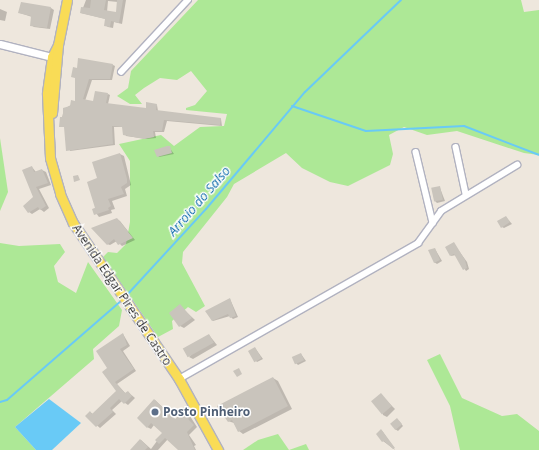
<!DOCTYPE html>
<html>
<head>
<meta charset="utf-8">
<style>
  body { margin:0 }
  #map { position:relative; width:539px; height:450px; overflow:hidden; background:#eee7dd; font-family:"Open Sans",sans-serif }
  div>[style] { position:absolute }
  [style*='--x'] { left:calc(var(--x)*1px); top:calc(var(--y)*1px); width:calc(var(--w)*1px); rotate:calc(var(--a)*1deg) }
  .green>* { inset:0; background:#ade896 }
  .water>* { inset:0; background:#69caf6 }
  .shadow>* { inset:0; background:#0003 }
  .stream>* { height:2px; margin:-1px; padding:0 1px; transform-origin:1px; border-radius:1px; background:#69caf6 }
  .building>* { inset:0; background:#c9c4bc; transform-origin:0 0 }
  .roads { filter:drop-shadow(1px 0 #b1b2c0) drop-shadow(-1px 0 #b1b2c0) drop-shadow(0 1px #b1b2c0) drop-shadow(0 -1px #b1b2c0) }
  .minor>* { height:5.5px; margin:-2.75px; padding:0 2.75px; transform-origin:2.75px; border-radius:2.75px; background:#fff }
  .tertiary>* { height:7px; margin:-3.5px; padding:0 3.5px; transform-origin:3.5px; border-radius:3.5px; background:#fff }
  .primary>* { height:9px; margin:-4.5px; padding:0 4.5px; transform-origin:4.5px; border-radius:4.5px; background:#f9dc56 }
  .dots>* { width:11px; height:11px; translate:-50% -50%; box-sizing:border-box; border:2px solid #fff; border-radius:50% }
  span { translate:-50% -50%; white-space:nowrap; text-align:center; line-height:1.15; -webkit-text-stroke:3px #fff; paint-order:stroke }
  .street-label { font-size:12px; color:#2b2b2b }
  .service-label { font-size:12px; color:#4e5e75; font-weight:700 }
  .left { translate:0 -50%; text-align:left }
  .water-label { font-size:13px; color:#0566a5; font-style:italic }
</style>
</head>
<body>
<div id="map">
  <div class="green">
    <i style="clip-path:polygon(198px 0,521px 0,524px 12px,539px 10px,539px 155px,524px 153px,457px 131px,427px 135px,404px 127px,389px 135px,393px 154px,390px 165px,348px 186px,330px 182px,302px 168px,286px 153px,234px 184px,227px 197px,183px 252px,182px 263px,205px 306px,196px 312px,188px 307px,172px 321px,173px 329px,158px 337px,103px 257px,108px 252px,117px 253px,126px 244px,130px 222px,130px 161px,119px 144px,161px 135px,174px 146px,200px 127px,224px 126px,227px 114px,186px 110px,186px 108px,195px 105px,207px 91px,191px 71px,177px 80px,160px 78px,144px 88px,135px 95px,142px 104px,130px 104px,117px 96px,128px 88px,131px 71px)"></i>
    <i style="clip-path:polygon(0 138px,8px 192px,0 211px)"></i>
    <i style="clip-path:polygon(0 243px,19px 246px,60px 244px,65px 252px,54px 266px,58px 282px,76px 293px,88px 262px,122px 310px,119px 326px,93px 349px,94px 359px,15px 427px,36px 450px,0 450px)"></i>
    <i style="clip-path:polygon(440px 354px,462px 398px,502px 416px,517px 414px,539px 431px,539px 450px,460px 450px,450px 406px,427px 360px)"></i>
    <i style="clip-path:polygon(278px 434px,289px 450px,243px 450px,258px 440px)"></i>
    <i style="clip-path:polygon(306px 444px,309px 450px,289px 450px)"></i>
  </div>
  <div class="water">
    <i style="clip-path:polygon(49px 399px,81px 423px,52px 450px,36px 450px,15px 427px)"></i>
  </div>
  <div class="shadow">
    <i style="clip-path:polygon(evenodd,86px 0,126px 0,122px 24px,114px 22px,113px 28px,108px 27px,105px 25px,106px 19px,81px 13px,86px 0,108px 1px,118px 2px,117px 13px,107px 12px,108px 1px)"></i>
    <i style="clip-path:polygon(51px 8px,54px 10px,50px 29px,34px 27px,31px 25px,32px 17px,20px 13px)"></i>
    <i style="clip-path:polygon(0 9px,7px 12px,5px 21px,0 20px)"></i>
    <i style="clip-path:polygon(113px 65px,115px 66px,112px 80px,92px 80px,85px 101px,94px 102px,108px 94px,110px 95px,108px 104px,147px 109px,157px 105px,158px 111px,221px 119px,222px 126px,167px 121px,164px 132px,155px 132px,156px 138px,147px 139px,126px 136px,124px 127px,114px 127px,115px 145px,70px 151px,65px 127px,60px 126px,64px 109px,76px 102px,78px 69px)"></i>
    <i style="clip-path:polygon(169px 147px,174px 154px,159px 157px,156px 151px)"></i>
    <i style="clip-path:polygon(120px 154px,124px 156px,131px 185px,125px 189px,127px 196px,112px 201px,115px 209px,111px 210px,112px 213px,99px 217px,93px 209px,97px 208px,98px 179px)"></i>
    <i style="clip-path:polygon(32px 167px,36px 172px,42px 170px,46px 172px,51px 185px,39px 189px,49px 208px,44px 212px,40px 209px,32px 214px,29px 212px,34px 198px)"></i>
    <i style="clip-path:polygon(440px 188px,445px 201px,437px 203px,435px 201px)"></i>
    <i style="clip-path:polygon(506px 217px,512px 224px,504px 228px,502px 227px)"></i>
    <i style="clip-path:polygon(117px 219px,120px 221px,135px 240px,122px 246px,117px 241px,110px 245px,107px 244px)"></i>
    <i style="clip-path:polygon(454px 244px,467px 262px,469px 269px,466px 271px,456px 255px,451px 256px)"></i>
    <i style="clip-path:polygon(435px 249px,442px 261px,437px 264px,434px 262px)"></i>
    <i style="clip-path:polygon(230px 299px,238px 317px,233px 319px,230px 316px,213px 321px,207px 311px)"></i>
    <i style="clip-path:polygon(180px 306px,195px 320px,184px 328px,180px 326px)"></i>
    <i style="clip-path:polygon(123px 334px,130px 346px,123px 351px,136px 371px,117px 384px,126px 394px,128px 392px,135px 398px,128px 405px,122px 401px,112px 410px,116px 414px,100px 428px,86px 416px,90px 412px,93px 414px,117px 391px,109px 368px)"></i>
    <i style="clip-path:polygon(209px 335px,217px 345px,193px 359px,189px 357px)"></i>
    <i style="clip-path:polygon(255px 348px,263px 359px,257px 362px,255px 360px)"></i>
    <i style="clip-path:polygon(301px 354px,306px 361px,298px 365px,296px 363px)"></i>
    <i style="clip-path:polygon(273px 378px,278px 381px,292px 409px,243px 434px,239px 431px,234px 423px,228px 421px)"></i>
    <i style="clip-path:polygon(381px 395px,395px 409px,387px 417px,383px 415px)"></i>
    <i style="clip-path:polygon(155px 400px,176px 420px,185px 412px,188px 413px,197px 427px,189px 435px,196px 445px,194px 446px,196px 450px,179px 450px,168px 439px,158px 450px,136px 450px,141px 440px,151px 449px,163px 433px,154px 425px,151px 429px,147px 427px)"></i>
    <i style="clip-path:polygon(399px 421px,403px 426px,398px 431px,395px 429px)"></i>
    <i style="clip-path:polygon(381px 430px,383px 432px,395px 450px,383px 441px)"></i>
  </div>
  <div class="stream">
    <i style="--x:292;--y:106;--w:78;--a:18.7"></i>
    <i style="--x:366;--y:131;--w:98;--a:-2.9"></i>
    <i style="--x:464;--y:126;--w:80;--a:21.1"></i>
    <i style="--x:126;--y:296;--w:118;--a:-47.4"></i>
    <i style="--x:206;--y:209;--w:153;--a:-49.8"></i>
    <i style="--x:305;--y:92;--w:133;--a:-43.8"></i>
    <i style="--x:0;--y:402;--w:7;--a:-16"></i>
    <i style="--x:7;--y:400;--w:154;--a:-41"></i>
  </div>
  <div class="building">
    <i style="clip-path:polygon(91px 0,106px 0,104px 10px,116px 12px,117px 0,123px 0,119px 23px,111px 21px,110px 27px,104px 26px,105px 19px,80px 13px,81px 7px,90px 8px)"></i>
    <i style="clip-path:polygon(21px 2px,51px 7px,47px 28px,30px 26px,31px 16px,18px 13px)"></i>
    <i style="clip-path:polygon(78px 58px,113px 64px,110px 79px,89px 79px,83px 99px,93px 101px,95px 91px,108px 93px,106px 103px,146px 108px,146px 102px,157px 104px,156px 110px,221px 118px,220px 125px,164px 120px,162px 131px,153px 131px,154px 137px,144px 139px,123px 135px,122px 127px,112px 126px,113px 144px,66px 151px,64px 127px,59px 127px,60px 117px,63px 117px,63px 108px,70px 106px,71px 100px,75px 101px,75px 78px,71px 77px,73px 67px,77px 68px)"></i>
    <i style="clip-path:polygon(167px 146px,170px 146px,172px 153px,157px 157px,154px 150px)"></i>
    <i style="clip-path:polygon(120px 153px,127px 179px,127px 183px,121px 187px,124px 194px,108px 199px,111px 206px,108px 208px,109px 210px,94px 215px,92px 209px,95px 208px,87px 182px,97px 178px,92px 162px)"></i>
    <i style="clip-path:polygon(32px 166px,34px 172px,42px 169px,48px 183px,36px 187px,46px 206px,40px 210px,38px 207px,28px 213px,23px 206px,33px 197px,22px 170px)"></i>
    <i style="clip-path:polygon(78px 175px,80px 180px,74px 182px,73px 176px)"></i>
    <i style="left:440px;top:186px;width:14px;height:9px;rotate:78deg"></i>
    <i style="clip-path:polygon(506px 216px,510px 222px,501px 228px,497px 221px)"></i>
    <i style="clip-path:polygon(117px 218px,133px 238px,118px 245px,114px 239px,107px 245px,91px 228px)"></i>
    <i style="clip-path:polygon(454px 242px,465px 260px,467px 268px,463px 270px,454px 254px,450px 256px,445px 247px)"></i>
    <i style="clip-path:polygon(435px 248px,440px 260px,434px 263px,428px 250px)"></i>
    <i style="clip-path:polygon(230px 298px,236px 316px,230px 318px,228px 314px,212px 321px,205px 311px)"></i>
    <i style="clip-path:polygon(180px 304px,192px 318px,179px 327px,169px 313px)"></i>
    <i style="clip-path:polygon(123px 333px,127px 345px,120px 349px,134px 369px,115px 382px,125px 393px,128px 391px,132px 396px,124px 404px,119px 399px,110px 408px,113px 412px,96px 427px,85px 416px,90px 411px,92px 414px,116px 391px,102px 372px,107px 368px,96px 351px)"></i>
    <i style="left:209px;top:334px;width:10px;height:30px;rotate:61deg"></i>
    <i style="left:255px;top:347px;width:13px;height:8px;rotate:61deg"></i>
    <i style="left:301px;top:353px;width:8px;height:10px;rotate:67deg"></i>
    <i style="clip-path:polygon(239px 368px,242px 374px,237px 377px,233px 371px)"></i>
    <i style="clip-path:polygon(273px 377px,288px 406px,238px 432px,232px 420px,228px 422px,217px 406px)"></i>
    <i style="left:381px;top:393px;width:17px;height:13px;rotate:50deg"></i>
    <i style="clip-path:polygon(154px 399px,175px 419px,185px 410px,190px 417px,188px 419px,194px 425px,187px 432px,195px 450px,178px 450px,165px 438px,159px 444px,155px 440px,162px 433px,151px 423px,147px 428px,137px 418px)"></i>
    <i style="left:397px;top:418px;width:8px;height:9px;rotate:50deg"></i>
    <i style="clip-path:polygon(381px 429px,395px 448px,393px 449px,384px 441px,382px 442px,376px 434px)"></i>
    <i style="clip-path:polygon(140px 439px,148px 447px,145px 450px,130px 450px)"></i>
  </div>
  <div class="roads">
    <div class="minor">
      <i style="--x:121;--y:72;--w:98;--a:-47.1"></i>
      <i style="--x:456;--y:147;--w:48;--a:78"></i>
      <i style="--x:416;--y:152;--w:73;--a:76.5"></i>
      <i style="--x:179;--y:379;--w:275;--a:-29.6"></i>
      <i style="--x:418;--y:243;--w:39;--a:-54"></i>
      <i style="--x:441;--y:211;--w:89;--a:-31.2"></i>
    </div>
    <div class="tertiary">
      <i style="--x:0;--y:44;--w:54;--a:14"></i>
      <i style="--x:52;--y:57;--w:4;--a:56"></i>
    </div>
    <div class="primary">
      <i style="--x:67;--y:0;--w:46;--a:101.3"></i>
      <i style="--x:58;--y:45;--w:13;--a:117"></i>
      <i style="--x:52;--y:57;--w:37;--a:98"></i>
      <i style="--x:47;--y:94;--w:64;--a:87.3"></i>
      <i style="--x:50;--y:158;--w:37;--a:74"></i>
      <i style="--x:60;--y:194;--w:32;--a:66"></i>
      <i style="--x:73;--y:223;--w:189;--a:55.8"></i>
      <i style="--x:179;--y:379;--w:81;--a:61.2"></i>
      <i style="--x:52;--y:113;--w:68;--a:-85"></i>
    </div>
  </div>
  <div class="dots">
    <i style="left:155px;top:412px;background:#5c6f8a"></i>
  </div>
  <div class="street-label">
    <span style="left:122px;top:295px;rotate:56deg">Avenida Edgar Pires de Castro</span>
  </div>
  <div class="service-label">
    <span class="left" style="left:163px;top:412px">Posto Pinheiro</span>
  </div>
  <div class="water-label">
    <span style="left:199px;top:201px;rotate:-49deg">Arroio do Salso</span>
  </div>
</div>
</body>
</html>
